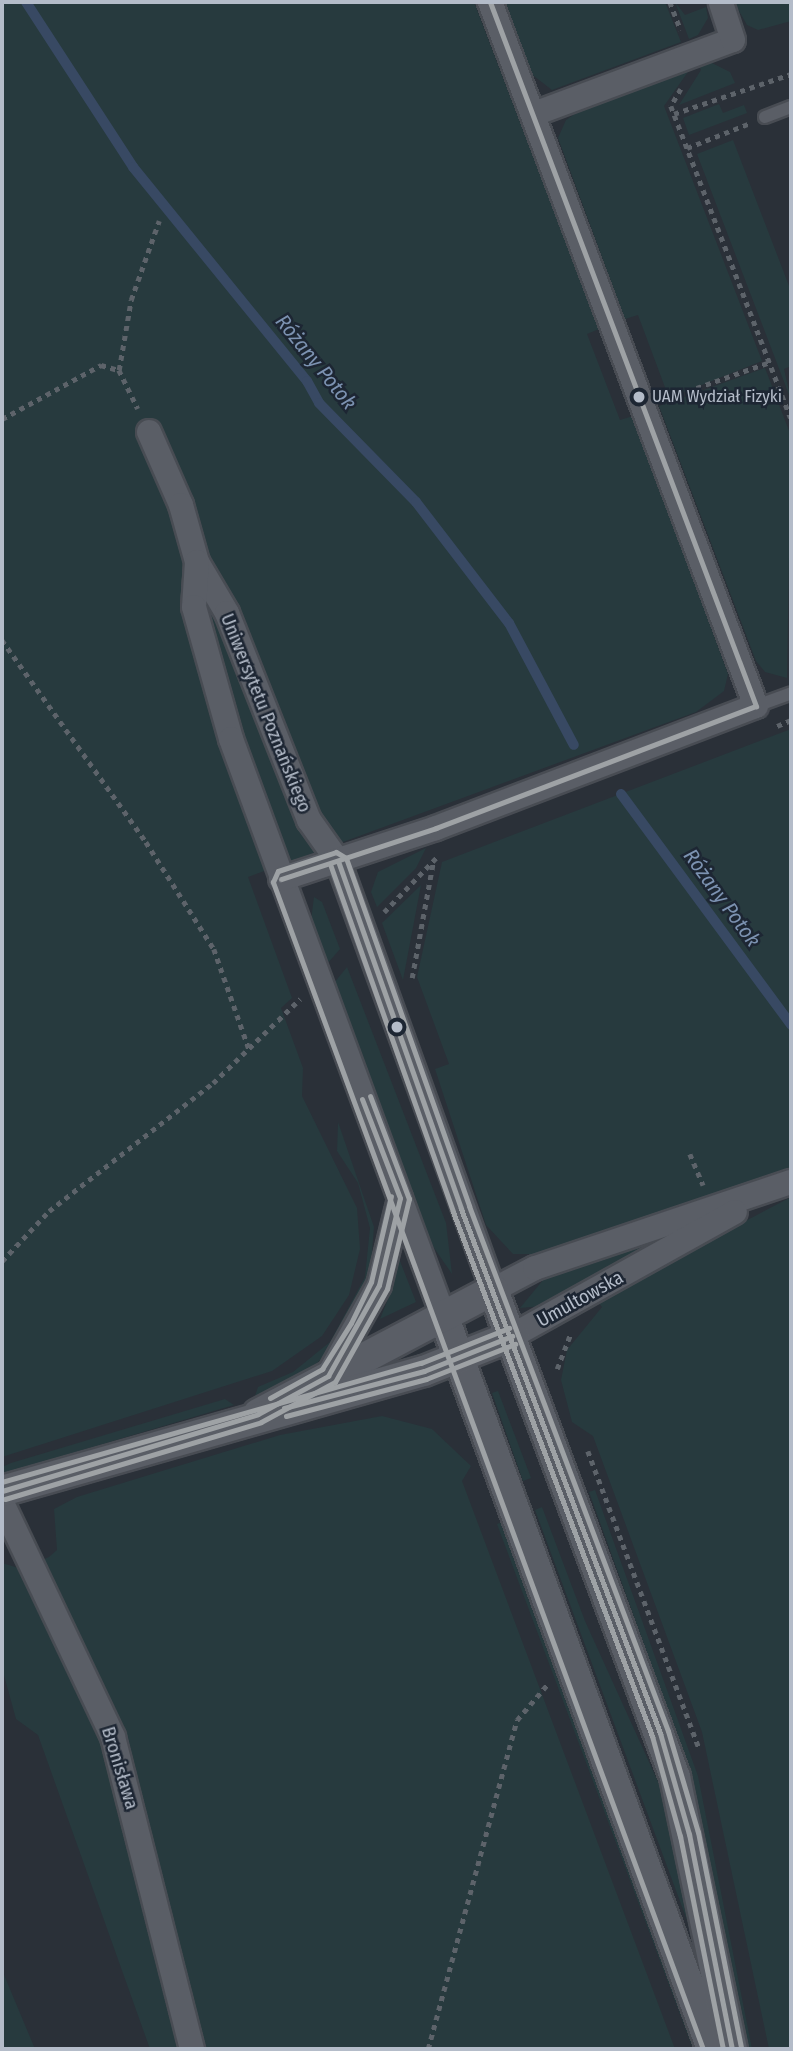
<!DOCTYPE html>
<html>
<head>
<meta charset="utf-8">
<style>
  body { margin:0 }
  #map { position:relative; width:793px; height:2051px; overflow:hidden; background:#2a3038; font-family:"Fira Sans Condensed",sans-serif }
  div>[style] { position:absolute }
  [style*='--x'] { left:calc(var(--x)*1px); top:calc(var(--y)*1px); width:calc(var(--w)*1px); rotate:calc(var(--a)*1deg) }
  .green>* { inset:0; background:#273a3e }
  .stream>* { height:10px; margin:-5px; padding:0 5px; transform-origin:5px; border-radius:5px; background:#384963 }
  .path>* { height:4.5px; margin-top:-2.25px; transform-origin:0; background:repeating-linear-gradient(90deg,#5d636a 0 5px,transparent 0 10px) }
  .roads { filter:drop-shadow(2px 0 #484c53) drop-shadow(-2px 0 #484c53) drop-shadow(0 2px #484c53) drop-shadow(0 -2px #484c53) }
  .service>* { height:12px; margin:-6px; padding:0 6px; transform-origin:6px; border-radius:6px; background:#5a5e66 }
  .minor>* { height:24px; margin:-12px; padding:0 12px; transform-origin:12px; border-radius:12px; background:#5a5e66 }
  .tertiary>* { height:30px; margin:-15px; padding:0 15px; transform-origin:15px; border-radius:15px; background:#5a5e66 }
  .bus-1>* { height:5px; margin:-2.5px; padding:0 2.5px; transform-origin:2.5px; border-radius:2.5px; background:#9ea2a5 }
  .bus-2>* { height:5px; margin:-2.5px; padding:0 2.5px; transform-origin:2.5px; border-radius:2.5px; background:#9ea2a5 }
  .bus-3>* { height:5px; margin:-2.5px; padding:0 2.5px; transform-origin:2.5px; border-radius:2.5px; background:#9ea2a5 }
  .dots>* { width:19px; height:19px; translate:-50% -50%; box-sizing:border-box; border:4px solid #1d2633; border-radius:50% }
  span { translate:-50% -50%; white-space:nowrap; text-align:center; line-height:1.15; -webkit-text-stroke:5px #1d2633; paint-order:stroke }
  .bus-label { font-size:17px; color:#b4bcc9 }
  .left { translate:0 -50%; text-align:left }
  .street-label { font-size:19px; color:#b4bcc9 }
  .water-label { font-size:21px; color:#7c92b1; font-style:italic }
  .frame { position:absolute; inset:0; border:4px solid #b4bcc9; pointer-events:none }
</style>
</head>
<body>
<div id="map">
  <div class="green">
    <i style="clip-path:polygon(2px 2px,474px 2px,599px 329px,587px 334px,620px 420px,633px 416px,728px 674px,724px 691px,696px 712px,248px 877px,292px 998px,281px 1008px,303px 1068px,302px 1096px,357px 1208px,360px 1249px,349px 1295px,322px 1336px,272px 1371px,2px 1457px)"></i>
    <i style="clip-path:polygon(503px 2px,665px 2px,681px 42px,552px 90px,530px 73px)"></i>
    <i style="clip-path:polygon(675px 2px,685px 15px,706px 7px,708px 18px,698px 35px,689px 39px)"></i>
    <i style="clip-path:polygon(734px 2px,791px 2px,791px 21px,758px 30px,747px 25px)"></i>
    <i style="clip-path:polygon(710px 62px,730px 72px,735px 83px,679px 105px,701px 70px,699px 65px)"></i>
    <i style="clip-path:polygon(690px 69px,664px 106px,762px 361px,669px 398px,638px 315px,625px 319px,558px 138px,566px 120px,576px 113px)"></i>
    <i style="clip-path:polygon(719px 104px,723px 113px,744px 105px,747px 113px,689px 135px,683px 118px)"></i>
    <i style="clip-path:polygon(733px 140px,791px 291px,791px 366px,784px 369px,791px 400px,697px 154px)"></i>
    <i style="clip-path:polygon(765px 368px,791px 436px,787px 678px,765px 672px,756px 661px,659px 406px)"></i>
    <i style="clip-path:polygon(791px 729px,791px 1169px,547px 1254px,513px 1254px,486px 1225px,435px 1069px,449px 1064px,417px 977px,442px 862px)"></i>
    <i style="clip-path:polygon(426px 848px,416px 868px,377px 907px,371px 892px,378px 872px)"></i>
    <i style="clip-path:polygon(421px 885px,403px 980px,382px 923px)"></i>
    <i style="clip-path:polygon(314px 897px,322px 902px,340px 949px,327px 964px,311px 921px)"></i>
    <i style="clip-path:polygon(347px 967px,446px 1223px,452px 1274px,432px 1245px,334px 983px)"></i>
    <i style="clip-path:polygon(338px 1122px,374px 1227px,370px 1277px,335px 1344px,317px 1363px,254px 1399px,258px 1387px,293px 1372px,330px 1342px,365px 1277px,370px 1228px,358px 1183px,337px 1151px)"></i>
    <i style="clip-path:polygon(791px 1197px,791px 2049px,769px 2049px,702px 1732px,593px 1436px,572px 1422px,561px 1380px,567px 1350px,602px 1307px,596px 1300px)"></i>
    <i style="clip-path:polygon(712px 1214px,542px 1306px,520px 1308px,543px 1280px)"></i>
    <i style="clip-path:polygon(398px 1256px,416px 1302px,380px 1319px,392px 1289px)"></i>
    <i style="clip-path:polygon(498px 1391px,531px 1478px,523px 1481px,492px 1393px)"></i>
    <i style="clip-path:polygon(225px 1399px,234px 1405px,2px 1474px,2px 1467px,11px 1463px)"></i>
    <i style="clip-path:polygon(382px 1416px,432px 1429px,471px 1466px,462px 1481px,675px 2049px,150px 2049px,38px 1735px,16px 1719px,2px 1668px,2px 1563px,22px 1569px,49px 1557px,57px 1550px,54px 1509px,77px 1497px,280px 1435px)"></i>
    <i style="clip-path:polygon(595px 1490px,698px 1776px,752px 2049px,746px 2049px,692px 1777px,589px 1492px)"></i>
    <i style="clip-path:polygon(542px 1507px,585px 1621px,664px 1795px,694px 1939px,535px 1510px)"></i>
    <i style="clip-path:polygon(503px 1522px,701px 2049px,693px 2049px,497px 1524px)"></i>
    <i style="clip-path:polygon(2px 1970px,35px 2049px,2px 2049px)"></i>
  </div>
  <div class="stream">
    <i style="--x:26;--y:2;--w:197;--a:57"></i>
    <i style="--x:133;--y:167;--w:276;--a:50.9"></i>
    <i style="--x:307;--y:381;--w:25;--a:61"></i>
    <i style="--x:319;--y:403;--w:139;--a:45.6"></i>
    <i style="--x:416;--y:502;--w:153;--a:52.5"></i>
    <i style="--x:509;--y:623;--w:138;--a:62"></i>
    <i style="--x:621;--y:794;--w:287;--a:53.6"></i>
  </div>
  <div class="path">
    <i style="--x:670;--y:2;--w:30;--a:69"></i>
    <i style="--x:681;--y:89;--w:20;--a:120"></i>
    <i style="--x:671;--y:106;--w:334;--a:69"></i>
    <i style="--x:674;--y:114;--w:124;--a:-18.9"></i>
    <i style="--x:687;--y:148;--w:66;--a:-21.5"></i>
    <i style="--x:119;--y:370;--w:71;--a:-80.3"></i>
    <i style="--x:131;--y:300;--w:84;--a:-70.5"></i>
    <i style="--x:668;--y:398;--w:108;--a:-19.4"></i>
    <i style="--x:2;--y:419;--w:113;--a:-28.6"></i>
    <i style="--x:101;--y:365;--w:19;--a:16"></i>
    <i style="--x:119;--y:370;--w:43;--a:64"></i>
    <i style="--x:2;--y:640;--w:248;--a:54.5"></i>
    <i style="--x:146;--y:842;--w:127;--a:57.6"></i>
    <i style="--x:214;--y:949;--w:106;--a:70.7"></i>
    <i style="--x:777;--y:726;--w:15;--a:-23"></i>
    <i style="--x:384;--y:912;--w:75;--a:-46.1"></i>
    <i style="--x:412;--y:978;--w:118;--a:-79.7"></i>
    <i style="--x:690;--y:1154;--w:34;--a:67"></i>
    <i style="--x:2;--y:1261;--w:69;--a:-46.8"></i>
    <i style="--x:49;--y:1211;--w:208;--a:-38"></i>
    <i style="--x:213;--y:1083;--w:121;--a:-44"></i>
    <i style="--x:557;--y:1369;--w:36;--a:-69"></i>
    <i style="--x:588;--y:1451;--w:319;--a:69.5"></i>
    <i style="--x:428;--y:2049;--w:341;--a:-74.9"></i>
    <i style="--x:517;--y:1720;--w:46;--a:-49.4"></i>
  </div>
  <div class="roads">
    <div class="service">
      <i style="--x:765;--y:117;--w:28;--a:-21"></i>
      <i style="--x:756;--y:706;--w:37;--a:-20"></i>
    </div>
    <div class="minor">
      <i style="--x:534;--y:114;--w:212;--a:-20.4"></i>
      <i style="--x:733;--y:40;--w:40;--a:-108"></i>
      <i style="--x:149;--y:432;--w:80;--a:66.3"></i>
      <i style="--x:181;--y:505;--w:59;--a:74.3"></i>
      <i style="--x:197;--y:562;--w:59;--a:59.5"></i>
      <i style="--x:227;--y:613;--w:223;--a:68.4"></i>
      <i style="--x:309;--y:820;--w:50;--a:54.7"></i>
      <i style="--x:338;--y:861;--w:456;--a:70.1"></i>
      <i style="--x:493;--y:1290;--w:47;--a:-27.6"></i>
      <i style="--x:535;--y:1268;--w:270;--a:-18.6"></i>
      <i style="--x:197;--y:562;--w:45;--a:93.8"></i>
      <i style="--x:194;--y:607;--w:137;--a:74.3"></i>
      <i style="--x:231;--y:739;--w:614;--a:69.79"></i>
      <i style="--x:281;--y:879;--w:163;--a:-18.2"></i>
      <i style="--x:436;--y:828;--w:342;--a:-20.9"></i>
      <i style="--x:756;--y:706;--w:753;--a:-110.7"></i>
      <i style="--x:512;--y:1336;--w:255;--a:-29.1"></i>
      <i style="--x:328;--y:1376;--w:104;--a:-60.7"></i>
      <i style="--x:379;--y:1285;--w:89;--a:-76.3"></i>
      <i style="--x:2;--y:1503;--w:259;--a:64.6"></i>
      <i style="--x:113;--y:1737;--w:322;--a:75.8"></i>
    </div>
    <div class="tertiary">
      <i style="--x:443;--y:1315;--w:782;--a:69.87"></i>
      <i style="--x:258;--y:1414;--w:266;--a:-27.8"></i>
      <i style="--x:493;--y:1290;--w:520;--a:69.51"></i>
      <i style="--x:675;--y:1777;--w:278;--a:78.2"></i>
      <i style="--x:2;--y:1491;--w:439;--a:-15.9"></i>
      <i style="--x:424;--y:1371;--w:95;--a:-21.7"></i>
    </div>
  </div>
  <div class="bus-1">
    <i style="--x:490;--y:2;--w:753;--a:69.3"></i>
    <i style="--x:338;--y:861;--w:369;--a:70.5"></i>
    <i style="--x:461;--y:1209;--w:561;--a:69.2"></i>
    <i style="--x:660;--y:1733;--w:105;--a:74"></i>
    <i style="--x:689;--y:1834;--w:219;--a:78.7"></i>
    <i style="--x:281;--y:879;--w:163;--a:-18.2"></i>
    <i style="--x:436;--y:828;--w:342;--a:-20.9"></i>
    <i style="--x:284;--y:1408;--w:145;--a:-14.8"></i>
    <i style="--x:424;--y:1371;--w:95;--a:-21.7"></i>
    <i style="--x:2;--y:1491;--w:267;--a:-16.7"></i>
    <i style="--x:258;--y:1414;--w:80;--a:-28.5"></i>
    <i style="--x:328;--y:1376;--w:104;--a:-60.7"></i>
    <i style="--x:379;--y:1285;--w:89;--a:-76.4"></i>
    <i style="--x:400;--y:1198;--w:106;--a:-111"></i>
  </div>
  <div class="bus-2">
    <i style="--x:330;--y:864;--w:369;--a:70.5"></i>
    <i style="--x:453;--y:1212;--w:561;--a:69.2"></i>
    <i style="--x:652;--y:1736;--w:104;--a:74.4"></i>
    <i style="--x:680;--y:1836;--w:217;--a:78.6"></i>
    <i style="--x:286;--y:1416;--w:145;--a:-14.8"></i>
    <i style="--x:426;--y:1379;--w:96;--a:-21.5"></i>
    <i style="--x:5;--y:1499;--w:267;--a:-16.7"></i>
    <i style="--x:261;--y:1422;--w:84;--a:-28.4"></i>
    <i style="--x:335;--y:1382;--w:107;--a:-60.8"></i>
    <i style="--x:387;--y:1289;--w:93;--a:-76.3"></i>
    <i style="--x:409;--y:1199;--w:110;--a:-110.7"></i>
  </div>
  <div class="bus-3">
    <i style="--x:270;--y:1398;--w:60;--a:-29.1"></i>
    <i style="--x:322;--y:1369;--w:54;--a:-57.8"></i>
    <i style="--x:351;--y:1323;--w:46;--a:-64"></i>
    <i style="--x:371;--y:1282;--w:88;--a:-76.9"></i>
    <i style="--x:2;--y:1482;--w:436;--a:-15.9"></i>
    <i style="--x:421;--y:1363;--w:95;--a:-21.7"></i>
    <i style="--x:703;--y:2049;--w:1244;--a:-110.23"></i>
    <i style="--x:273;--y:882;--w:12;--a:-66"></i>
    <i style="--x:278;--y:871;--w:61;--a:-18.1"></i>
    <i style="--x:336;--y:852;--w:12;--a:31"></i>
    <i style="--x:346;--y:858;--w:369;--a:70.5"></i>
    <i style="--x:469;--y:1206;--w:561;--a:69.24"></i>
    <i style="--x:668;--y:1731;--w:105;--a:73.5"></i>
    <i style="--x:698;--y:1832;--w:219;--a:78.7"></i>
  </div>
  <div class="dots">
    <i style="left:639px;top:397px;background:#b4bcc9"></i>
    <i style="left:397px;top:1027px;background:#b4bcc9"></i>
  </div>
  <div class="bus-label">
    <span class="left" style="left:652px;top:397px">UAM Wydział Fizyki</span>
  </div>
  <div class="street-label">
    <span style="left:266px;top:713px;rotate:68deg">Uniwersytetu Poznańskiego</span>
    <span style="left:580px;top:1299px;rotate:-29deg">Umultowska</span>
    <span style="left:120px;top:1768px;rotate:73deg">Bronisława</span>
  </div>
  <div class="water-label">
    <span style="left:316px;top:362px;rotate:51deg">Różany Potok</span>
    <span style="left:722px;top:898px;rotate:54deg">Różany Potok</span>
  </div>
  <div class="frame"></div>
</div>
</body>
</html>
